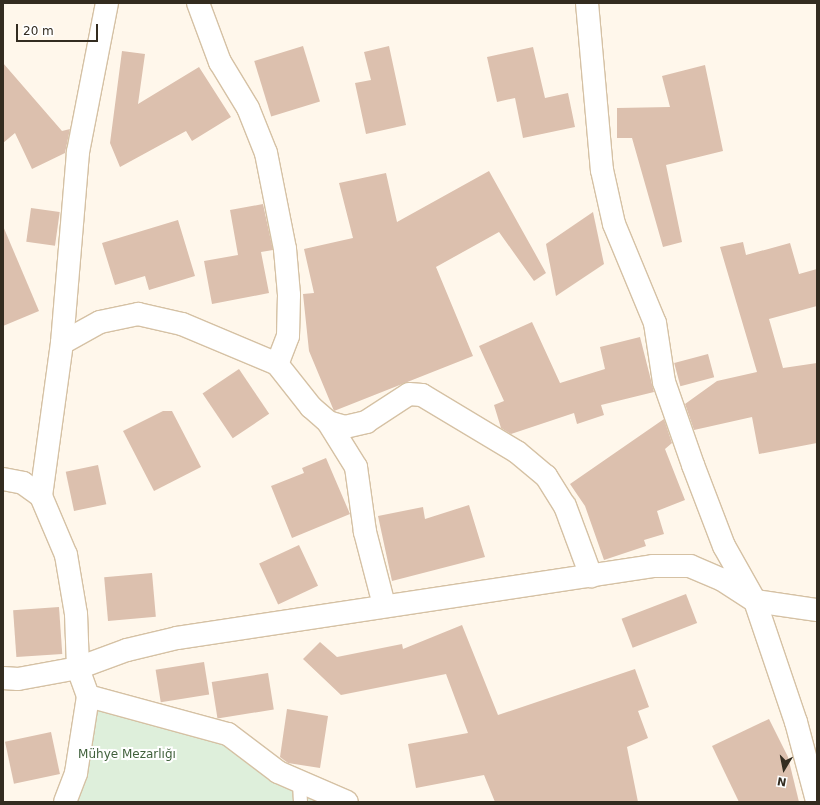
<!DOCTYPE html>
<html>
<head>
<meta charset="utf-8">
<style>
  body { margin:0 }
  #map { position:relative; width:820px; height:805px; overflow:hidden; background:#fff7eb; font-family:"DejaVu Sans",sans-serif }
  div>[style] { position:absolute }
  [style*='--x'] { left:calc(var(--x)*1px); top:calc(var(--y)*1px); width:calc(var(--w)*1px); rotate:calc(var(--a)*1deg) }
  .green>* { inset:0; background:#deefdb }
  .building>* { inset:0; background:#dcc0ae; transform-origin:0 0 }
  .roads { filter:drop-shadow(1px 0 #d5c1a4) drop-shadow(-1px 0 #d5c1a4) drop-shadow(0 1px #d5c1a4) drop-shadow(0 -1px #d5c1a4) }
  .service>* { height:13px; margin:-6.5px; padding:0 6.5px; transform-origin:6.5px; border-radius:6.5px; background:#fff }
  .minor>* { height:22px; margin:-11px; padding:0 11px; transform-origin:11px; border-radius:11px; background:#fff }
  span { translate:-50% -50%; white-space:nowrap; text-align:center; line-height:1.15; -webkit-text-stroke:4px #fff; paint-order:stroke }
  .park-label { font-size:12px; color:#40603b }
  .frame { position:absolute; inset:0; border:4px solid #332c20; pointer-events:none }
  .north { position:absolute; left:764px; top:749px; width:40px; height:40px; -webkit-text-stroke:3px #fff; paint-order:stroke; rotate:190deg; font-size:11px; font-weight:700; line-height:16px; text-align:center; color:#332c20 }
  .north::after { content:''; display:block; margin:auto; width:14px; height:18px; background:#332c20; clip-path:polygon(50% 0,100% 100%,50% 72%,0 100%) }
  .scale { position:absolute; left:16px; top:24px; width:82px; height:18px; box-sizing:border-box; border:2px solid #332c20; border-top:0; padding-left:5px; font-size:12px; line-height:14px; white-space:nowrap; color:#332c20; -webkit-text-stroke:3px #fff; paint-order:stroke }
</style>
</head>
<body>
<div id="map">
  <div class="green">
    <i style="clip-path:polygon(88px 696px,228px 734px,347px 802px,65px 802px)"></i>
  </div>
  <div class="building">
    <i style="left:303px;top:46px;width:58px;height:51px;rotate:73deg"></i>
    <i style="clip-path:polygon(389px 46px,406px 125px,366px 134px,355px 83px,371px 80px,364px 52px)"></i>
    <i style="clip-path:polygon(533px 47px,545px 98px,568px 93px,575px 127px,523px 138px,515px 98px,497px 102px,487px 57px)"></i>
    <i style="clip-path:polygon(122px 51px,145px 54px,138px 104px,199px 67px,231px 117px,192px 141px,186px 131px,120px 167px,110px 143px)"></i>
    <i style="clip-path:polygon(3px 63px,62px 131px,70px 129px,65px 153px,32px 169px,15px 133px,3px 143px)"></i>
    <i style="clip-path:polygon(705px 65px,723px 151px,666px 165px,682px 242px,663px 247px,632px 138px,617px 138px,617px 108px,670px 107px,662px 76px)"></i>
    <i style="clip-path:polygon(489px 171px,546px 273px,534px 281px,499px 232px,436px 267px,473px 356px,334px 411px,309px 351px,303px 294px,314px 293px,304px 249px,353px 238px,339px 183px,386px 173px,397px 222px)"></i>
    <i style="clip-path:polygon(263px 204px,273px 250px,261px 252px,269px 293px,212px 304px,204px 261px,238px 255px,230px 210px)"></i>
    <i style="left:31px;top:208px;width:29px;height:34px;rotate:8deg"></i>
    <i style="clip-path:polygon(593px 212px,604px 264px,556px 296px,546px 244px)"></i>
    <i style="clip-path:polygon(178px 220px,195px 276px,149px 290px,145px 276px,115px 285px,102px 243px)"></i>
    <i style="clip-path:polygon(3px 226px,39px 311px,3px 326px)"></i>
    <i style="clip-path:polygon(743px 242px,746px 255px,790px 243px,799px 274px,817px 269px,817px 306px,769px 319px,783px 368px,817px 363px,817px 443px,759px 454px,752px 417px,694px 430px,685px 404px,717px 381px,757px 372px,720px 247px)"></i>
    <i style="clip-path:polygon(532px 322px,560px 383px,605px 369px,600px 347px,640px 337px,654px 392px,601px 405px,604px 415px,577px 424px,574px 413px,511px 434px,501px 428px,494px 405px,504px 401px,479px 346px)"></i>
    <i style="left:708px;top:354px;width:24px;height:35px;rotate:75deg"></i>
    <i style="left:239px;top:369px;width:54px;height:44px;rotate:56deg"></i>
    <i style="clip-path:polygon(163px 411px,172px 411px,201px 467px,154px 491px,123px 431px)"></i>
    <i style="clip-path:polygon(664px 419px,672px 443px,665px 449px,685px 500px,657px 511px,664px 534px,644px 540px,646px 546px,604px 560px,585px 506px,570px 484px)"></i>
    <i style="clip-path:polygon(326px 458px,350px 514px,292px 538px,271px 486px,304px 473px,302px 468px)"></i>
    <i style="left:98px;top:465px;width:40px;height:33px;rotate:78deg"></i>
    <i style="clip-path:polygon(469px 505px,485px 557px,392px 581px,378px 516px,423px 507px,425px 519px)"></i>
    <i style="left:299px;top:545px;width:45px;height:44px;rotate:65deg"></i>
    <i style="left:152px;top:573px;width:44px;height:48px;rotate:85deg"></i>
    <i style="left:686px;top:594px;width:31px;height:69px;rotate:69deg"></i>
    <i style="left:59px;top:607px;width:47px;height:46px;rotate:86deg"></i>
    <i style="clip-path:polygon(462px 625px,498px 715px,635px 669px,649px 707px,638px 711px,648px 738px,627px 747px,638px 802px,495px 802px,484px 775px,416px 788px,408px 744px,468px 733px,446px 674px,341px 695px,303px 659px,320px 642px,337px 657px,402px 644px,403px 649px)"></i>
    <i style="left:204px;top:662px;width:33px;height:49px;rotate:81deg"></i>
    <i style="left:268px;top:673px;width:37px;height:57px;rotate:81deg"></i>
    <i style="clip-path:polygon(287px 709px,328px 716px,320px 768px,288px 763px,280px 757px)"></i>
    <i style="clip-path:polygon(769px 719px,788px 757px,799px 802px,739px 802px,712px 746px)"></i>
    <i style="left:51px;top:732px;width:43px;height:47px;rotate:78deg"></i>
  </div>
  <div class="roads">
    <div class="service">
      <i style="--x:299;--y:783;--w:19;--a:87"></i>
    </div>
    <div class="minor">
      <i style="--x:198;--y:3;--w:63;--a:69.6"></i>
      <i style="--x:220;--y:62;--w:54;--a:58.7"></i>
      <i style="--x:248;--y:108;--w:48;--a:68.2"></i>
      <i style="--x:266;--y:153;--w:98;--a:78.8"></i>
      <i style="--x:285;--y:249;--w:46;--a:85"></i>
      <i style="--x:289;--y:295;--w:41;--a:91.4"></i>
      <i style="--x:288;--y:336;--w:30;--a:111"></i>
      <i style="--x:587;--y:3;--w:168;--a:84.9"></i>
      <i style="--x:602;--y:170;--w:55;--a:77.5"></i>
      <i style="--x:614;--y:224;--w:107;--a:67.5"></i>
      <i style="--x:655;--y:323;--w:60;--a:81.3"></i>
      <i style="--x:664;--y:382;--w:88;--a:70.7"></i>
      <i style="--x:693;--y:465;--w:87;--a:69.1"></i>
      <i style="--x:724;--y:546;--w:63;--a:60.6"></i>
      <i style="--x:755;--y:601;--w:128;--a:71.3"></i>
      <i style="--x:796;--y:722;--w:82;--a:75.1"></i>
      <i style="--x:62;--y:343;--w:43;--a:-28.9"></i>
      <i style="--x:100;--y:322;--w:39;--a:-12"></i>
      <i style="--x:138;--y:314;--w:45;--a:12.8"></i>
      <i style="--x:182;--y:324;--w:103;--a:22.8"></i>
      <i style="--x:277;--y:364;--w:55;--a:51.7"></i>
      <i style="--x:311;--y:407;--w:23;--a:41"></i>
      <i style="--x:328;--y:422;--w:18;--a:16"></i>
      <i style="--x:345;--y:427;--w:22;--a:-13"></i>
      <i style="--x:366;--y:422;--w:51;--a:-33.1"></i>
      <i style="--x:409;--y:394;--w:13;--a:4"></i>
      <i style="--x:422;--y:395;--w:111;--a:31"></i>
      <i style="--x:517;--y:452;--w:38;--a:40"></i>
      <i style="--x:546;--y:476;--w:36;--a:58"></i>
      <i style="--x:565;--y:506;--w:75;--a:69.6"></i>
      <i style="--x:328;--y:422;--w:53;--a:58.1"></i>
      <i style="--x:356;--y:467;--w:66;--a:82.1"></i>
      <i style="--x:365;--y:532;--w:75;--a:75.4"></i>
      <i style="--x:3;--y:479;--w:20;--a:11"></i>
      <i style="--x:23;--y:483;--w:22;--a:36"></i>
      <i style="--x:3;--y:678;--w:15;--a:4"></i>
      <i style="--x:18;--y:679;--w:61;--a:-10.4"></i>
      <i style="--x:78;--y:668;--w:52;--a:-20.2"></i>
      <i style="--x:127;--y:650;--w:51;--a:-13.5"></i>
      <i style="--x:177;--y:638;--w:481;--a:-8.6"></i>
      <i style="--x:653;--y:566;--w:37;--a:0"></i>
      <i style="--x:690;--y:566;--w:34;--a:23"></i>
      <i style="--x:721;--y:579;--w:40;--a:32.9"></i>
      <i style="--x:755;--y:601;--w:63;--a:8.3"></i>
      <i style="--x:88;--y:696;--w:145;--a:15.2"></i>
      <i style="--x:228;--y:734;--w:63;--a:37.2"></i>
      <i style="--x:278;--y:772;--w:75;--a:23.5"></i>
      <i style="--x:65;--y:802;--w:31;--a:-69"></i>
      <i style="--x:76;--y:773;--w:78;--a:-81.1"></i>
      <i style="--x:88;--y:696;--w:30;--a:-110"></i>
      <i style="--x:78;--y:668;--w:54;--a:-92.1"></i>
      <i style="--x:76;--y:614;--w:60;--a:-99.6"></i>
      <i style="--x:66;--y:555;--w:64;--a:-113"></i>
      <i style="--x:41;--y:496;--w:154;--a:-82.2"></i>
      <i style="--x:62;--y:343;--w:192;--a:-85.2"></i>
      <i style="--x:78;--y:152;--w:152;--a:-79"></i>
    </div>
  </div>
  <div class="park-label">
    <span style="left:127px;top:755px">Mühye Mezarlığı</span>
  </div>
  <div class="frame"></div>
  <div class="north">N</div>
  <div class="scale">20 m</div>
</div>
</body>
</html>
